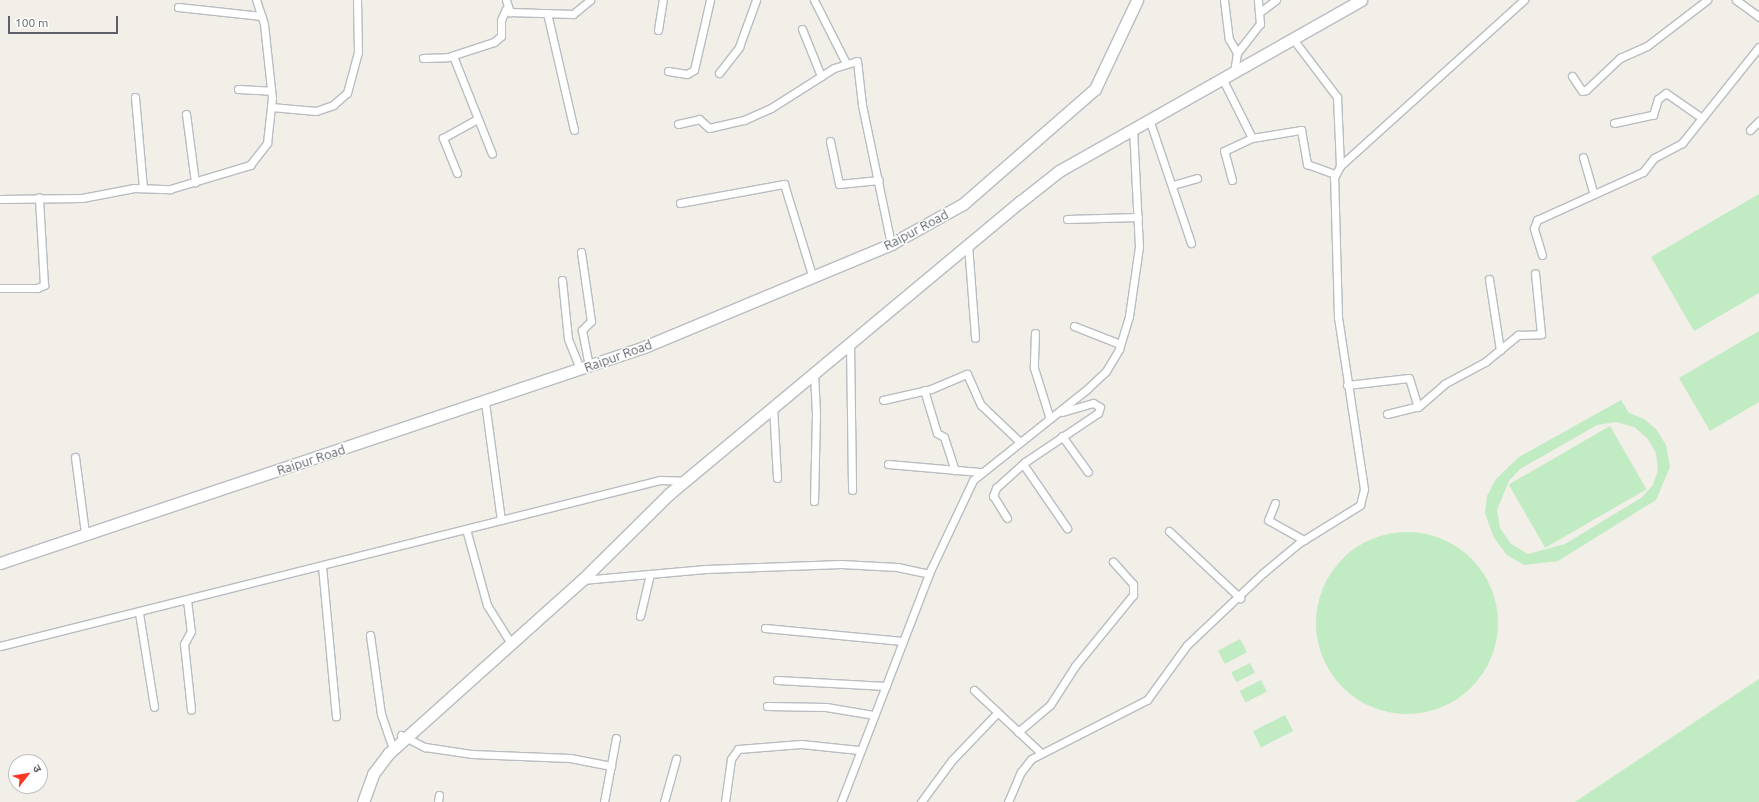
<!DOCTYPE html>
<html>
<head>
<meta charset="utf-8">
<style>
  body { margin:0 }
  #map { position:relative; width:1759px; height:802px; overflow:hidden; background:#f1efe7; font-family:Ubuntu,"Noto Sans Devanagari",sans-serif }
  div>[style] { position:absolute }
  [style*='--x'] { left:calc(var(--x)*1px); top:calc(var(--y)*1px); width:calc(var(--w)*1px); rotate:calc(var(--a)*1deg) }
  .green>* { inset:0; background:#c1ebc2; transform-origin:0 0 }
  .round { border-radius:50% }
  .roads { filter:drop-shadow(1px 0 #b9bcc1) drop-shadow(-1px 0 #b9bcc1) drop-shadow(0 1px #b9bcc1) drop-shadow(0 -1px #b9bcc1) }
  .street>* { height:7px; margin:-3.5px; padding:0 3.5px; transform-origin:3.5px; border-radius:3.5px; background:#fff }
  .secondary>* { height:11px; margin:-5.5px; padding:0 5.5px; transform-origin:5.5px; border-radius:5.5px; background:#fff }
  span { translate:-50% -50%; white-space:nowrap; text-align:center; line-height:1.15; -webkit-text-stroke:3px #fff; paint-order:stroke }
  .street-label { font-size:13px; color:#5e6268 }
  .north { position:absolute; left:8px; top:754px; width:40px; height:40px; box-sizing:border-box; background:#fff; border:1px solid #bfc0c3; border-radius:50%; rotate:59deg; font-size:11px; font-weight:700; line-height:16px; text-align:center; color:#5e6268 }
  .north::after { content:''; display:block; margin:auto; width:14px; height:18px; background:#fa3825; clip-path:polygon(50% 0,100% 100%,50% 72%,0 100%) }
  .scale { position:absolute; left:8px; top:16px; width:110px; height:18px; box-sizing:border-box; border:2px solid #5e6268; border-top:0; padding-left:5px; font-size:12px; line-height:14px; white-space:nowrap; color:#5e6268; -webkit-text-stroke:3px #fff; paint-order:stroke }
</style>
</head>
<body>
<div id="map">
  <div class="green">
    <i style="clip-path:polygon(1759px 194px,1759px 293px,1694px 331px,1651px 257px)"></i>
    <i style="clip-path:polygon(1759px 331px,1759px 402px,1710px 431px,1679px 378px)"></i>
    <i style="clip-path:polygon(evenodd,1621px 400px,1629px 413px,1644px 419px,1656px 429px,1666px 445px,1670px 467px,1656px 500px,1558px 561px,1524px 565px,1507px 555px,1494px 538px,1485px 513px,1487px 496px,1496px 479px,1519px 457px,1621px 400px,1616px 422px,1634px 427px,1647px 438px,1656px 453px,1658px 470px,1653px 485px,1641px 498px,1565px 544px,1528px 554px,1511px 544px,1500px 528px,1497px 510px,1509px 481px,1520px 469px,1597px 425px,1616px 422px)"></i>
    <i style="left:1610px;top:426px;width:73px;height:117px;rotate:60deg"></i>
    <i class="round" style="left:1316px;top:532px;width:182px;height:182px"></i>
    <i style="left:1240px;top:639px;width:15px;height:25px;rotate:62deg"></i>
    <i style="left:1250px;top:663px;width:11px;height:21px;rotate:63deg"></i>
    <i style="clip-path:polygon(1759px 679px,1759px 802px,1575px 802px)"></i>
    <i style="left:1261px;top:680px;width:13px;height:24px;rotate:63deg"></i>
    <i style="left:1285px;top:715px;width:18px;height:36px;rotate:63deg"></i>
  </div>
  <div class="roads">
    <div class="street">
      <i style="--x:506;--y:0;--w:13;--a:72"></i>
      <i style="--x:510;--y:12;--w:63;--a:1.8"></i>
      <i style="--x:573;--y:14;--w:22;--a:-39"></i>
      <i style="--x:814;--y:0;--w:71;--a:63.1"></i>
      <i style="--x:1224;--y:0;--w:39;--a:83"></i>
      <i style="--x:1229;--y:39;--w:16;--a:60"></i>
      <i style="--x:1736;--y:0;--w:29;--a:36"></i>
      <i style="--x:178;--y:7;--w:84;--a:6.1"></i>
      <i style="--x:1260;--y:12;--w:20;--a:-37"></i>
      <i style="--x:547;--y:13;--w:120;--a:77"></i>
      <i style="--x:802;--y:29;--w:51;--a:68"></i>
      <i style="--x:658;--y:30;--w:30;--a:-81"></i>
      <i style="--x:1293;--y:39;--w:73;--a:52.8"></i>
      <i style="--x:1337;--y:97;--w:69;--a:87.5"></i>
      <i style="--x:453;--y:56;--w:105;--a:68.3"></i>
      <i style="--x:423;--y:58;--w:25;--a:-2"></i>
      <i style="--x:448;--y:57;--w:48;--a:-18.1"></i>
      <i style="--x:494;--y:42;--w:9;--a:-41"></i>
      <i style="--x:501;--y:36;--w:16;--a:-90"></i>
      <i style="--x:501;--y:20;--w:12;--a:-66"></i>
      <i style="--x:668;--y:71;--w:19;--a:9"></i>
      <i style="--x:687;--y:74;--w:8;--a:-30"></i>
      <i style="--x:694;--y:70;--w:72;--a:-77.1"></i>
      <i style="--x:1234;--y:72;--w:19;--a:-81"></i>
      <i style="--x:1237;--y:53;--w:37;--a:-52"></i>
      <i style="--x:1260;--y:24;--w:24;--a:-95"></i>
      <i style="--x:719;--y:73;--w:33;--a:-52"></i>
      <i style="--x:739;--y:47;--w:50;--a:-70.1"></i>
      <i style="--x:1572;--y:76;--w:18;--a:56"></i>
      <i style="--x:1582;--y:91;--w:4;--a:-14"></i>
      <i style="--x:1586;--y:90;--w:47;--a:-43.3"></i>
      <i style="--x:1620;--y:58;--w:30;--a:-24"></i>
      <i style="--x:1647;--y:46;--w:76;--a:-37.5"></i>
      <i style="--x:1222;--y:78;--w:67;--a:63.4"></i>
      <i style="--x:1252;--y:138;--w:50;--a:-9.3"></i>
      <i style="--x:1301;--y:130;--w:35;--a:80"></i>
      <i style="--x:1307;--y:164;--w:30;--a:20"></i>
      <i style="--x:238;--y:89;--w:33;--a:3"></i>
      <i style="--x:135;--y:97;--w:91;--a:85"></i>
      <i style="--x:271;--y:107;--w:45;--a:5.1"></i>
      <i style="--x:316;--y:111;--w:18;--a:-19"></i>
      <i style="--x:333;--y:105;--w:18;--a:-41"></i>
      <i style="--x:347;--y:93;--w:42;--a:-75"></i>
      <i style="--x:358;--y:52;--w:52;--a:-91.1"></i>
      <i style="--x:186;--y:114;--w:69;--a:82.5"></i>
      <i style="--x:1149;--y:119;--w:131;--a:71.3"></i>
      <i style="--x:1614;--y:123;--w:40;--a:-12"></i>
      <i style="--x:1653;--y:115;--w:17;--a:-73"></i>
      <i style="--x:1658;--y:99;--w:10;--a:-37"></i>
      <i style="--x:1666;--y:93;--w:44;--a:34.8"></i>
      <i style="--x:678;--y:124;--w:22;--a:-13"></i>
      <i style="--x:699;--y:119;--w:13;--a:42"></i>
      <i style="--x:709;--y:128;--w:36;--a:-13"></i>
      <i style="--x:744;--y:120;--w:30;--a:-24"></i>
      <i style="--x:771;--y:108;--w:75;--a:-32.4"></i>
      <i style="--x:834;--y:68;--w:24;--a:-17"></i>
      <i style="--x:857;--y:61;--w:44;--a:83.5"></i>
      <i style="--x:862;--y:105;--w:142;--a:78.2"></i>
      <i style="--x:1750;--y:130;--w:13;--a:-45"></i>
      <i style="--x:830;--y:141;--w:44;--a:78.2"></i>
      <i style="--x:839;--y:184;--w:40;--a:-5.7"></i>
      <i style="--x:1583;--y:157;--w:37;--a:74"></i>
      <i style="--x:457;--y:173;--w:38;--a:-112"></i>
      <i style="--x:443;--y:138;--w:39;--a:-29"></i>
      <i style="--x:1232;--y:180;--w:30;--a:-105"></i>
      <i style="--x:1224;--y:151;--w:31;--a:-25"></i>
      <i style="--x:1173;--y:185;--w:25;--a:-16"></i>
      <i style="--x:0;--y:199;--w:82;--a:-0.7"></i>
      <i style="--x:82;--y:198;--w:53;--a:-10.9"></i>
      <i style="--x:134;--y:188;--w:36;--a:2"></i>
      <i style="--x:170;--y:189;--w:84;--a:-16.7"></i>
      <i style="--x:250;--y:165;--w:28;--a:-52"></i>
      <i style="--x:267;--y:143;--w:45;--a:-83.7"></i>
      <i style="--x:272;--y:98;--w:74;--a:-96.2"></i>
      <i style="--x:264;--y:24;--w:25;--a:-108"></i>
      <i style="--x:680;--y:203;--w:106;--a:-10.4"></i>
      <i style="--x:784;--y:184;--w:98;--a:72.9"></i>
      <i style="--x:1067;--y:219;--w:71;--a:-1.6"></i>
      <i style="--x:968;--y:244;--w:94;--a:85.7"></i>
      <i style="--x:581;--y:252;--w:70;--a:81.8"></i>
      <i style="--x:591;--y:321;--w:13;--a:135"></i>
      <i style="--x:582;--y:330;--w:37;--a:79"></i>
      <i style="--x:1542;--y:255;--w:28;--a:-107"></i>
      <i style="--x:1534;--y:228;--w:9;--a:-69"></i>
      <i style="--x:1537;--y:220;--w:116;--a:-24.4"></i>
      <i style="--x:1643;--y:172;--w:18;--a:-52"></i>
      <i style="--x:1654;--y:158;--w:32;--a:-28"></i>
      <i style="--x:1682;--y:143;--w:123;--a:-51.3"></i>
      <i style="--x:1489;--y:279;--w:72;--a:81.2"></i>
      <i style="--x:562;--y:280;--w:59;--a:84.2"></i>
      <i style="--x:568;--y:339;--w:32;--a:68"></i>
      <i style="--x:0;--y:288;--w:37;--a:0"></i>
      <i style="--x:37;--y:288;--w:8;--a:-23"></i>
      <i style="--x:44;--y:285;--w:88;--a:-93.3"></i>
      <i style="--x:1074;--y:326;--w:49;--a:21.4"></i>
      <i style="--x:1035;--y:333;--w:35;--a:92"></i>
      <i style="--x:1034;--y:368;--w:53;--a:72.6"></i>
      <i style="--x:850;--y:342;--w:148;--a:89.2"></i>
      <i style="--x:814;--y:373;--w:41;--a:87.2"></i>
      <i style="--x:816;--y:414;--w:87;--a:91.3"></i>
      <i style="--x:1347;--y:385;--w:62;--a:-6.4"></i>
      <i style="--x:1409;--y:378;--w:30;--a:73"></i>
      <i style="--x:1418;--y:407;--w:35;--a:-41"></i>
      <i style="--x:1444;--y:384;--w:47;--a:-28.2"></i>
      <i style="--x:1485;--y:362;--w:43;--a:-39.3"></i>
      <i style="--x:1518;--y:335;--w:23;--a:-2"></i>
      <i style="--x:1541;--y:334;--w:61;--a:-95.6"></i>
      <i style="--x:924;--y:390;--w:45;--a:73.2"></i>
      <i style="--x:937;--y:433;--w:8;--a:30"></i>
      <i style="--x:944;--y:437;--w:35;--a:72"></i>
      <i style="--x:883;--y:400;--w:49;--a:-12.9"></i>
      <i style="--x:931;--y:389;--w:39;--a:-23"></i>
      <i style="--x:967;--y:374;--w:34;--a:66"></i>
      <i style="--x:981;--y:405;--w:54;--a:43.5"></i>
      <i style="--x:485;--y:402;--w:119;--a:82.3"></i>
      <i style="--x:773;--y:406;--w:72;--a:86.8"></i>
      <i style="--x:1387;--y:414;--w:30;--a:-14"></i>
      <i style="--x:1062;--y:436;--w:44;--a:54.2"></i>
      <i style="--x:75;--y:457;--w:77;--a:82.5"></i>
      <i style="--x:888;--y:464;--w:92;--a:5"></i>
      <i style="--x:1023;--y:464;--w:78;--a:55.5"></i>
      <i style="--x:1275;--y:503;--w:18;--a:112"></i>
      <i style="--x:1268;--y:520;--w:41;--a:29.1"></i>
      <i style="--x:1007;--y:518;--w:26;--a:-122"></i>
      <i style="--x:993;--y:496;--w:9;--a:-69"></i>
      <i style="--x:996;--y:488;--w:39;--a:-42"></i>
      <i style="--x:1025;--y:462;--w:88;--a:-33.9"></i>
      <i style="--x:1098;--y:413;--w:6;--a:-72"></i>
      <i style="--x:1100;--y:407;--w:8;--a:-150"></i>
      <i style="--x:1093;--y:403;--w:32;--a:164"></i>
      <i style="--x:466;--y:529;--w:79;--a:74.6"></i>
      <i style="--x:487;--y:605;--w:39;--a:58"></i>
      <i style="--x:1169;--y:531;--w:98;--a:43.3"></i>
      <i style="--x:322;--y:566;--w:151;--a:84.7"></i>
      <i style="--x:582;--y:580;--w:124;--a:-5.1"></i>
      <i style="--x:706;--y:569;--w:135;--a:-2.1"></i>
      <i style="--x:841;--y:564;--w:56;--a:3.1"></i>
      <i style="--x:897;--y:567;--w:33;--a:12"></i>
      <i style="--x:187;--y:600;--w:31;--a:83"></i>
      <i style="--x:191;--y:631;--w:15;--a:118"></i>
      <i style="--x:184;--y:644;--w:66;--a:83.9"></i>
      <i style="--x:139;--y:613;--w:95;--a:80.9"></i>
      <i style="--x:640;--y:616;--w:43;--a:-76.6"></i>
      <i style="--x:765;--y:628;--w:138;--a:5.4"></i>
      <i style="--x:370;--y:635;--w:80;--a:82.1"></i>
      <i style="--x:381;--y:714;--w:31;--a:71"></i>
      <i style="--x:0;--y:646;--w:681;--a:-14.12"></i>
      <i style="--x:660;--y:480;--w:24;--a:2"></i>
      <i style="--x:777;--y:680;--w:109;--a:3.2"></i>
      <i style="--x:974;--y:690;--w:92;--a:43.2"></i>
      <i style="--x:767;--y:706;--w:59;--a:1"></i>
      <i style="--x:826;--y:707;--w:49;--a:9.5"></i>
      <i style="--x:1018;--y:732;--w:42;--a:-40.2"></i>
      <i style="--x:1050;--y:705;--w:46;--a:-57.3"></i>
      <i style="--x:1075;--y:666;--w:92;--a:-50.8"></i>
      <i style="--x:1133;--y:595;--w:11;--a:-90"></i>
      <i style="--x:1133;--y:584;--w:30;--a:-132"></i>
      <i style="--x:401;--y:735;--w:27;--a:27"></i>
      <i style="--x:425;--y:747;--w:48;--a:8.5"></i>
      <i style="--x:472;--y:754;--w:98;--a:2.3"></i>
      <i style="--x:570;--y:758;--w:42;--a:11"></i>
      <i style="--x:438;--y:802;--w:7;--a:-82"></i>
      <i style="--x:604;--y:802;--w:65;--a:-79.4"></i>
      <i style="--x:664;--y:802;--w:45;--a:-74.4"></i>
      <i style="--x:725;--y:802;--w:43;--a:-82.1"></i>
      <i style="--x:731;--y:759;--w:12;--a:-55"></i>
      <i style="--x:738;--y:749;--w:63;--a:-4.5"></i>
      <i style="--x:801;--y:744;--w:58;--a:5.9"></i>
      <i style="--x:841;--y:802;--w:250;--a:-68.9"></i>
      <i style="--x:931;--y:569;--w:98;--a:-64.7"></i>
      <i style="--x:973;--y:480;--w:146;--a:-38.6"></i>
      <i style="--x:1087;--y:389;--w:26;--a:-43"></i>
      <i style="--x:1106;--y:371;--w:26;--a:-59"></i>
      <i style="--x:1119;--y:349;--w:34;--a:-73"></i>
      <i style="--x:1129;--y:316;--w:70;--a:-81.8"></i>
      <i style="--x:1139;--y:247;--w:119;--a:-92.9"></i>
      <i style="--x:921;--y:802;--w:52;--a:-53.6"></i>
      <i style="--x:952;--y:760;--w:66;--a:-46.2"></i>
      <i style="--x:1008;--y:802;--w:33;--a:-67"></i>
      <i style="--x:1021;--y:772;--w:16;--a:-52"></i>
      <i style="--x:1031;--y:759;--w:130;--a:-27"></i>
      <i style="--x:1147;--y:700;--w:68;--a:-54"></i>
      <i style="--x:1187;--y:645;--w:105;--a:-43.5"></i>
      <i style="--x:1263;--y:573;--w:47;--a:-39.8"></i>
      <i style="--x:1299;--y:543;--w:72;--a:-31.9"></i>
      <i style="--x:1360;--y:505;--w:16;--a:-76"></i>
      <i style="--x:1364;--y:489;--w:174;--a:-98.6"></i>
      <i style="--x:1338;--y:317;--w:139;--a:-91.6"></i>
      <i style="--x:1334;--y:178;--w:13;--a:-63"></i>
      <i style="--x:1340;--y:166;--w:248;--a:-42.1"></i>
    </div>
    <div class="secondary">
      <i style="--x:0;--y:563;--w:679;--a:-18.54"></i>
      <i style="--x:644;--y:347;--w:268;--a:-22.6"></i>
      <i style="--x:891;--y:244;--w:82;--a:-29.1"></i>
      <i style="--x:963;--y:204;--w:175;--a:-41.1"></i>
      <i style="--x:1095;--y:89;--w:98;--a:-64.7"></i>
      <i style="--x:363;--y:802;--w:30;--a:-70"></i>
      <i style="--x:373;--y:774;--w:26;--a:-53"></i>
      <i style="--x:389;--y:753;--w:259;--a:-41.9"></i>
      <i style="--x:582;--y:580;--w:122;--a:-44.7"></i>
      <i style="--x:669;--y:494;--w:457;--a:-39.8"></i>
      <i style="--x:1020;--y:202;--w:50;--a:-38.5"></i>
      <i style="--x:1059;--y:171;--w:347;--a:-29.5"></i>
    </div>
  </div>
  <div class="street-label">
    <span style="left:916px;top:230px;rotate:-28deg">Raipur Road</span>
    <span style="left:618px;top:356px;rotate:-20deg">Raipur Road</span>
    <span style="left:311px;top:460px;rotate:-18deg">Raipur Road</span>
  </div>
  <div class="north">उ</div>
  <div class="scale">100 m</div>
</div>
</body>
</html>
